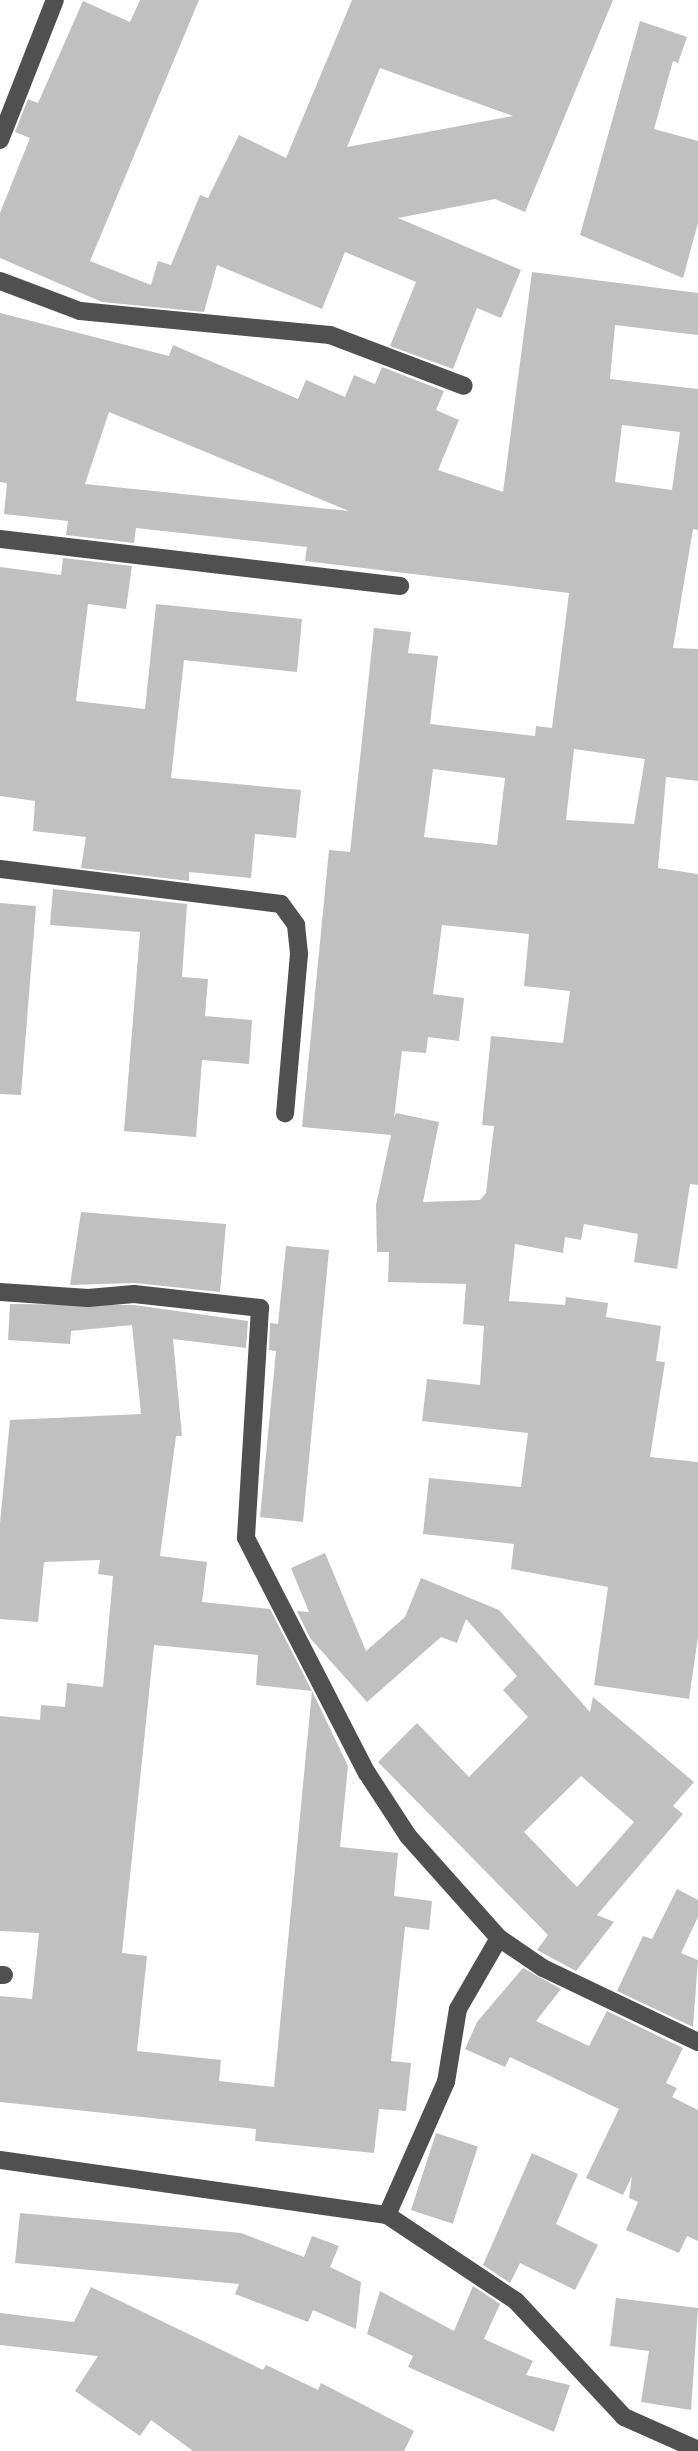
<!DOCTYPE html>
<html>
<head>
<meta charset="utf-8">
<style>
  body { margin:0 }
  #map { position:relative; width:698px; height:2451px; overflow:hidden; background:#fff; font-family:Cabin,sans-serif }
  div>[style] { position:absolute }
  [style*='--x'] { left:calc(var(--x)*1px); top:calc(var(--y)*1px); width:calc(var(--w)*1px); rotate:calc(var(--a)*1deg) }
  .building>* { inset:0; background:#c0c0c0; transform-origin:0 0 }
  .minor>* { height:18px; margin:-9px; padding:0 9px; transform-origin:9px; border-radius:9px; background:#505050 }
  span { translate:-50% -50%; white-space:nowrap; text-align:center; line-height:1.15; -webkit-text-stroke:6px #fff; paint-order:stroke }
</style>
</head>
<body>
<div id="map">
  <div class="building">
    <i style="clip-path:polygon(evenodd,140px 0,199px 0,90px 261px,151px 285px,158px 261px,171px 265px,200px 195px,208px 198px,239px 135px,286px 158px,352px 0,613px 0,525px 212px,495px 199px,398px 218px,521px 270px,501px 318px,477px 308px,453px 369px,390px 346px,416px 282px,345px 252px,322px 309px,217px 265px,204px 312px,102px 302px,0 258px,0 213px,30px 138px,15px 132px,28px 99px,38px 103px,83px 1px,130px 22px,140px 0,380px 68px,513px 116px,347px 147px,380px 68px)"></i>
    <i style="clip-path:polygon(640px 21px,687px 37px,678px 63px,673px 61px,654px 129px,698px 141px,698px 223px,683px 278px,580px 235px)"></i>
    <i style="clip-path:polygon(evenodd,532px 272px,698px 293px,698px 335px,615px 325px,610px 379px,698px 389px,698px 530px,693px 529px,673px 648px,698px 649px,698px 781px,666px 777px,658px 868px,698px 874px,698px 1185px,690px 1184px,677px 1269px,634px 1262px,638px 1234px,584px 1224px,581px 1240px,565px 1237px,563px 1253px,515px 1244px,509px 1301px,565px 1305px,566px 1297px,608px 1303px,606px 1317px,661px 1326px,656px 1361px,665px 1362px,650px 1457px,698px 1462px,698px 1637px,689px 1699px,594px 1685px,608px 1587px,511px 1569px,514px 1544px,423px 1534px,429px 1478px,521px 1487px,528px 1433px,422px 1421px,427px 1379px,480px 1385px,484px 1326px,463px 1324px,466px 1284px,388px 1282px,389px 1252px,377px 1252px,376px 1205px,391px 1135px,302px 1127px,329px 850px,350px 852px,374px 628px,411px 632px,408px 653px,438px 656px,430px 724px,535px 736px,536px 726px,552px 728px,569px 593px,305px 561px,307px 547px,136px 528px,134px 543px,66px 535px,68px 521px,4px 514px,7px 483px,0 482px,0 313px,169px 356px,173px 345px,298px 399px,306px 380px,345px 397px,354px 375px,375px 384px,382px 367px,444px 391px,436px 410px,459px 420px,438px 470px,503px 492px,532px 272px,109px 412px,349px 511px,85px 484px,109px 412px,532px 272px,622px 425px,680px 432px,672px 490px,615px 482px,622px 425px,532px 272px,574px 749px,645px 759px,634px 824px,566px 820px,574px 749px,532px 272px,433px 769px,505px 778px,497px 845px,424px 837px,433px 769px,532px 272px,442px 925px,529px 934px,524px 986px,570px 991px,563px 1043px,491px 1036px,482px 1125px,494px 1126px,486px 1193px,480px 1200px,423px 1202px,439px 1122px,396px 1113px,394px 1118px,402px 1051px,426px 1053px,428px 1037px,459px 1041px,464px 998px,433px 994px,442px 925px)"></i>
    <i style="clip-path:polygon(63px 558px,132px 566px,126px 609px,88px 604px,76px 701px,145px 709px,156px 604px,302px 619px,297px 672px,184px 660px,171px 778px,301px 790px,296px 838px,255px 834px,251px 878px,189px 872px,189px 881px,81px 868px,86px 837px,33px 831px,35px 801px,0 796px,0 567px,61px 575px)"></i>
    <i style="clip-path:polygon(53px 889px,187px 904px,182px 977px,208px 979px,205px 1016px,252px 1020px,249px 1064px,202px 1060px,196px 1137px,124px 1131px,140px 932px,50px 925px)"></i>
    <i style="clip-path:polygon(0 903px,36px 906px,21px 1095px,0 1094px)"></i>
    <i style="clip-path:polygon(81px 1212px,226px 1224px,220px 1292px,135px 1283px,70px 1285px)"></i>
    <i style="clip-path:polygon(286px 1246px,329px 1250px,303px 1522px,260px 1517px,276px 1351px,269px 1350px,270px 1323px,278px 1324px)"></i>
    <i style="clip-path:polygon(10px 1304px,134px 1305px,248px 1321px,246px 1348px,173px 1339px,182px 1436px,176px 1436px,160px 1556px,207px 1562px,202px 1602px,270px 1609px,312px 1691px,256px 1685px,258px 1655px,154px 1645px,122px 1953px,147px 1956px,137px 2051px,221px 2060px,219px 2081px,274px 2087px,312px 1691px,348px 1766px,340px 1847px,398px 1853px,394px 1896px,432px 1901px,429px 1930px,405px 1927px,391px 2061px,411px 2063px,406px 2111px,379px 2109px,374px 2153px,255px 2141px,256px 2129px,0 2102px,0 1996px,32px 1999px,39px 1933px,0 1931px,0 1716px,40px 1720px,41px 1705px,65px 1707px,67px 1683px,103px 1687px,113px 1576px,98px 1574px,100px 1560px,44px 1562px,38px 1622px,0 1619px,0 1523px,10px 1420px,141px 1414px,132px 1325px,71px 1331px,70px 1344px,8px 1340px)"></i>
    <i style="clip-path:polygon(evenodd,325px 1553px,366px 1651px,405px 1617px,421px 1578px,499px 1610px,590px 1712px,593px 1697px,694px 1782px,673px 1806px,683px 1814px,597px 1915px,614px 1922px,576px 1971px,537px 1950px,548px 1935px,378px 1762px,417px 1723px,469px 1777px,528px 1717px,503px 1690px,517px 1676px,466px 1619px,457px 1643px,441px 1637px,367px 1702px,310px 1638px,297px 1611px,309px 1612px,291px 1568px,325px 1553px,581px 1776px,634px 1822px,577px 1887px,524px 1832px,581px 1776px)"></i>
    <i style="clip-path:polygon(677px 1889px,698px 1900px,698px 1917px,681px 1953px,698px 1960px,693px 2027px,617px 1991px,643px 1936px,652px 1939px)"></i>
    <i style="clip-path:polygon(523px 1968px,561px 1989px,536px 2021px,589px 2046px,607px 2011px,683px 2048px,666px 2083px,677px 2088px,672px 2097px,698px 2110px,698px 2241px,687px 2236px,679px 2253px,626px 2230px,638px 2202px,629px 2198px,632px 2176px,623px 2195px,586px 2178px,619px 2109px,510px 2057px,505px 2067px,465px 2049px,477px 2022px)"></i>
    <i style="left:436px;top:2133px;width:44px;height:81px;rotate:18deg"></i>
    <i style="clip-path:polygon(532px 2153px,578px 2174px,556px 2224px,598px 2245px,575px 2290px,520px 2263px,510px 2283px,483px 2265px)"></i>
    <i style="clip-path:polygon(20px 2213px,241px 2233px,304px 2257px,312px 2236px,339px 2246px,330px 2267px,361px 2282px,356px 2329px,313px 2310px,308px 2322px,235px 2294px,239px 2284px,15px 2263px)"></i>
    <i style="clip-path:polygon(473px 2286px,500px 2304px,484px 2339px,533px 2361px,526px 2375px,570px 2385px,554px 2432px,408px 2367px,413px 2356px,367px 2334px,380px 2291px,454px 2331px)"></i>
    <i style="clip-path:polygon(91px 2287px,263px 2370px,266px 2365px,318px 2390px,321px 2383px,414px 2431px,404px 2451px,193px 2451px,151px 2420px,140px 2436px,75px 2391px,98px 2356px,0 2345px,0 2313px,74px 2322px)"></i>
    <i style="clip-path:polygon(616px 2298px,698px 2308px,691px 2410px,641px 2402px,649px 2351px,610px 2346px)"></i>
  </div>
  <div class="minor">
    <i style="--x:0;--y:140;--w:150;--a:-68.6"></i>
    <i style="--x:0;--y:281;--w:85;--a:20.6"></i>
    <i style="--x:80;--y:311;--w:251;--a:5.5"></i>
    <i style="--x:330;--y:335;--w:143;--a:20.8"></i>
    <i style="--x:0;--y:539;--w:403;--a:6.7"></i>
    <i style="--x:0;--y:869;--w:283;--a:7.1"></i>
    <i style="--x:281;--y:904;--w:26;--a:54"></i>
    <i style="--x:296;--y:925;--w:29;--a:84"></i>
    <i style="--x:299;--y:954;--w:160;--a:95"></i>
    <i style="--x:0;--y:1292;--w:88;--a:3.9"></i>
    <i style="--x:88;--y:1298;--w:46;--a:-5"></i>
    <i style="--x:134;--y:1294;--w:127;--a:6.3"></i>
    <i style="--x:260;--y:1308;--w:230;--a:93.5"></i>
    <i style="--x:246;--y:1538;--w:264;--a:62.8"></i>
    <i style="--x:367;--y:1773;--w:75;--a:56.9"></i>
    <i style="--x:408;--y:1836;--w:137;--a:48.3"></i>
    <i style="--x:499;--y:1938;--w:53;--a:34.3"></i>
    <i style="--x:543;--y:1968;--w:172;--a:25.5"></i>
    <i style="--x:0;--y:1975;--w:4;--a:0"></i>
    <i style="--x:0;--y:2160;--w:391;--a:8.1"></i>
    <i style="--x:387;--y:2215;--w:155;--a:33.7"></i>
    <i style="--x:516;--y:2301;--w:158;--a:47"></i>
    <i style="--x:624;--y:2417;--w:81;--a:24"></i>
    <i style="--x:387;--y:2215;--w:145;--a:-66.1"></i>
    <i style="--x:446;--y:2082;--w:74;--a:-80.7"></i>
    <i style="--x:458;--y:2009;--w:82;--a:-60"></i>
  </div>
</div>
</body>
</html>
